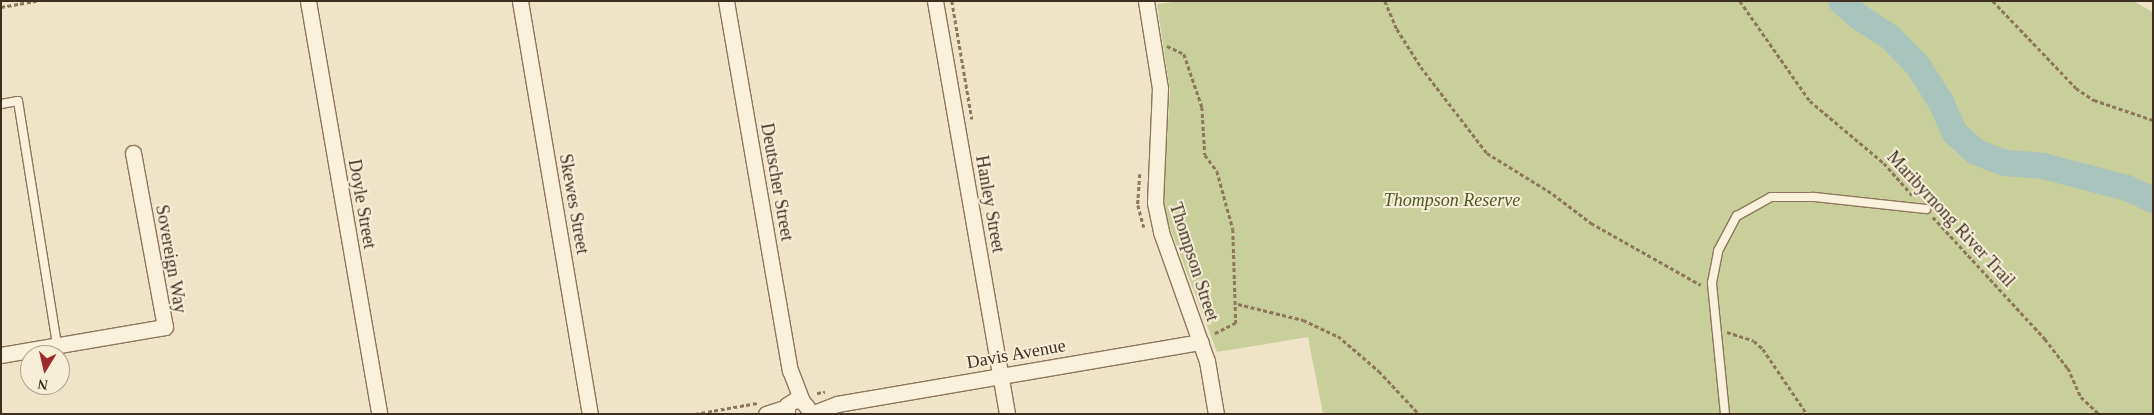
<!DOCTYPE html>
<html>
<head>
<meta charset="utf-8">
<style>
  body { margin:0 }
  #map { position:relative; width:2154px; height:415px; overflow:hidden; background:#f0e4c8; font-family:"Times New Roman",serif }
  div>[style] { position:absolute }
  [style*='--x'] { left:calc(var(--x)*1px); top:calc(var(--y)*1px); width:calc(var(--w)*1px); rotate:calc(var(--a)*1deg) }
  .green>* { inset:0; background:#c9cf9b }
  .river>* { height:26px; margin:-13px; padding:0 13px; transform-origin:13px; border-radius:13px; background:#a9c4bc }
  .path>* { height:2.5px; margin-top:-1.25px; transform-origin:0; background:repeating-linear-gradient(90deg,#8d765c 0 4px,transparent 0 6.5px) }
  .roads { filter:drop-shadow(1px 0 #8d765c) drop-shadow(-1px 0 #8d765c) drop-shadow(0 1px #8d765c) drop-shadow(0 -1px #8d765c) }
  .lane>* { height:8px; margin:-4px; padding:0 4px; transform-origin:4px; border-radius:4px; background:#faf1dc }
  .street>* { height:15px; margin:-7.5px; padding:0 7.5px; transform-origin:7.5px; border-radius:7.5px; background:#faf1dc }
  span { translate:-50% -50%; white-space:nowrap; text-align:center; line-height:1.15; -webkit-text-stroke:4px #f7eed8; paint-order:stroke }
  .street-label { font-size:18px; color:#3d2e20 }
  .park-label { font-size:18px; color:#4d5a26; font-style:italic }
  .frame { position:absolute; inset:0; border:2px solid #3d2e20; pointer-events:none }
  .north { position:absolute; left:20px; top:345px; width:50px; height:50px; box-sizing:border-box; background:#f7eed8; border:1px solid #ada18e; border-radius:50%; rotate:189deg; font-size:14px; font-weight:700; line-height:20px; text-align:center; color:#3d2e20 }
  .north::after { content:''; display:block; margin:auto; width:18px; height:22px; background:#9e2a2b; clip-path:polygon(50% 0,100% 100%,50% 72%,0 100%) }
</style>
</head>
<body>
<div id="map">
  <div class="green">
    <i style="clip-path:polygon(1181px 1px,2133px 1px,2153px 12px,2153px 414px,1323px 414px,1308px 337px,1217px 352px,1163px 209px,1170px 91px,1157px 4px)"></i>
  </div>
  <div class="river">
    <i style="--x:1841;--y:1;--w:24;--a:42"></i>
    <i style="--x:1859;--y:17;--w:38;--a:33"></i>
    <i style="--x:1891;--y:38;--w:39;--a:46"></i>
    <i style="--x:1918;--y:66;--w:43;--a:57.4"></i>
    <i style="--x:1941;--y:102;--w:34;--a:66"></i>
    <i style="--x:1955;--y:133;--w:28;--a:42"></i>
    <i style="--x:1976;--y:152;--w:30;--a:21"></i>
    <i style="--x:2004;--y:163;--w:39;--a:4"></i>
    <i style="--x:2043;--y:166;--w:87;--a:14.7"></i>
    <i style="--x:2127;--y:188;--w:29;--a:25"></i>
  </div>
  <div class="path">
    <i style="--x:952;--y:1;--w:120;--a:80.4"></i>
    <i style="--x:1385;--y:1;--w:30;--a:67"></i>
    <i style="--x:1397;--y:29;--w:45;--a:57.7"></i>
    <i style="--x:1421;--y:67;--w:108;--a:52.5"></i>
    <i style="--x:1487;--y:153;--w:78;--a:31.8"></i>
    <i style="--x:1553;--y:194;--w:48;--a:37.3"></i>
    <i style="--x:1591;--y:223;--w:126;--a:29.4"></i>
    <i style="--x:1740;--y:1;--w:122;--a:55"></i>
    <i style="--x:1810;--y:101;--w:97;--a:40"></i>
    <i style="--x:1884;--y:163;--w:45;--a:48.6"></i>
    <i style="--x:1993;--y:1;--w:120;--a:46.3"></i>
    <i style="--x:2076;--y:88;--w:22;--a:34"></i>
    <i style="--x:2094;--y:100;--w:62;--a:18.7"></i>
    <i style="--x:1;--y:7;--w:36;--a:-10"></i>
    <i style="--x:1167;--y:46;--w:19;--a:25"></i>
    <i style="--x:1184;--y:54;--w:56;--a:71.2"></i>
    <i style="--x:1202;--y:107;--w:48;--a:86.4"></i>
    <i style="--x:1205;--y:155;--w:20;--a:53"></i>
    <i style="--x:1217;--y:171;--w:60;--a:74.6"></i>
    <i style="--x:1233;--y:229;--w:94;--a:88.2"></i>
    <i style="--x:1236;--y:323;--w:25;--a:153"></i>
    <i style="--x:1140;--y:174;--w:31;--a:94"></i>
    <i style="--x:1138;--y:205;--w:23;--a:75"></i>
    <i style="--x:1933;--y:217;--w:166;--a:47.4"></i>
    <i style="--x:2045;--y:339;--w:37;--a:52"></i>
    <i style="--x:2068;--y:368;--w:32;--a:66"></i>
    <i style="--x:2081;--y:397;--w:25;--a:43"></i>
    <i style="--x:1238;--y:304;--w:67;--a:13.8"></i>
    <i style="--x:1303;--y:320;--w:38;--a:25"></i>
    <i style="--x:1338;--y:336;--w:54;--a:40.5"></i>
    <i style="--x:1379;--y:371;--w:59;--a:47.1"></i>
    <i style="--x:1727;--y:332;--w:28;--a:18"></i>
    <i style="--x:1754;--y:341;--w:12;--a:42"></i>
    <i style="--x:1763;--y:349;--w:78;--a:55.9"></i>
    <i style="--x:817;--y:393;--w:8;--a:-7"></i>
    <i style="--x:695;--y:414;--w:63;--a:-10.1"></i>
  </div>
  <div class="roads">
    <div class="lane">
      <i style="--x:1;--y:104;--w:17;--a:-10"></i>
      <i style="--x:18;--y:101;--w:247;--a:80.9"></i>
      <i style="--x:1725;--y:414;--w:132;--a:-95.7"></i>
      <i style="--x:1712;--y:283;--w:33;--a:-79"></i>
      <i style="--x:1718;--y:251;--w:40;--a:-62"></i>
      <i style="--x:1737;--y:216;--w:39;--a:-29"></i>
      <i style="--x:1771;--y:197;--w:43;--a:0"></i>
      <i style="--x:1814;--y:197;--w:113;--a:6.1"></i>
    </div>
    <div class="street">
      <i style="--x:308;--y:1;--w:419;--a:80.2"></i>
      <i style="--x:520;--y:1;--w:419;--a:80.4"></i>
      <i style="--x:726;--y:1;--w:375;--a:80.2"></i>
      <i style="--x:790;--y:370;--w:33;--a:69"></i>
      <i style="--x:935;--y:1;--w:419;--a:80.1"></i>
      <i style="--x:1146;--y:1;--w:88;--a:80.9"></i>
      <i style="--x:1160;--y:88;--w:115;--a:92.5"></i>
      <i style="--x:1155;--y:203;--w:30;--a:78"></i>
      <i style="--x:1161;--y:232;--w:137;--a:70.4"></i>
      <i style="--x:1207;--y:361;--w:54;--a:80.4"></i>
      <i style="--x:1;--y:355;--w:166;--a:-9.7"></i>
      <i style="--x:165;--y:327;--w:177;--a:-100.4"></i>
      <i style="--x:766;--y:414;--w:22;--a:-18"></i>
      <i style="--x:787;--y:414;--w:9;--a:-90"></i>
      <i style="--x:787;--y:405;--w:9;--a:-32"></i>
      <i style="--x:795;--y:400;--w:7;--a:8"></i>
      <i style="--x:802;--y:401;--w:8;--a:50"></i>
      <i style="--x:811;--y:414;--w:28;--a:-21"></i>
      <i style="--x:837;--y:404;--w:369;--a:-9.7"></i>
    </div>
  </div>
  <div class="street-label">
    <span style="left:777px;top:182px;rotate:80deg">Deutscher Street</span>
    <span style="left:362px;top:204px;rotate:80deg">Doyle Street</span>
    <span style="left:574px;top:204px;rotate:80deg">Skewes Street</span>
    <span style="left:990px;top:204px;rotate:80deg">Hanley Street</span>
    <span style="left:1951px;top:219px;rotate:47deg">Maribyrnong River Trail</span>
    <span style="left:171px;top:259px;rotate:80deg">Sovereign Way</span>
    <span style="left:1194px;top:262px;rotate:72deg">Thompson Street</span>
    <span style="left:1016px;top:354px;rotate:-10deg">Davis Avenue</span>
  </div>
  <div class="park-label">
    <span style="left:1452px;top:200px">Thompson Reserve</span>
  </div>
  <div class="frame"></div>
  <div class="north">N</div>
</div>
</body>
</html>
